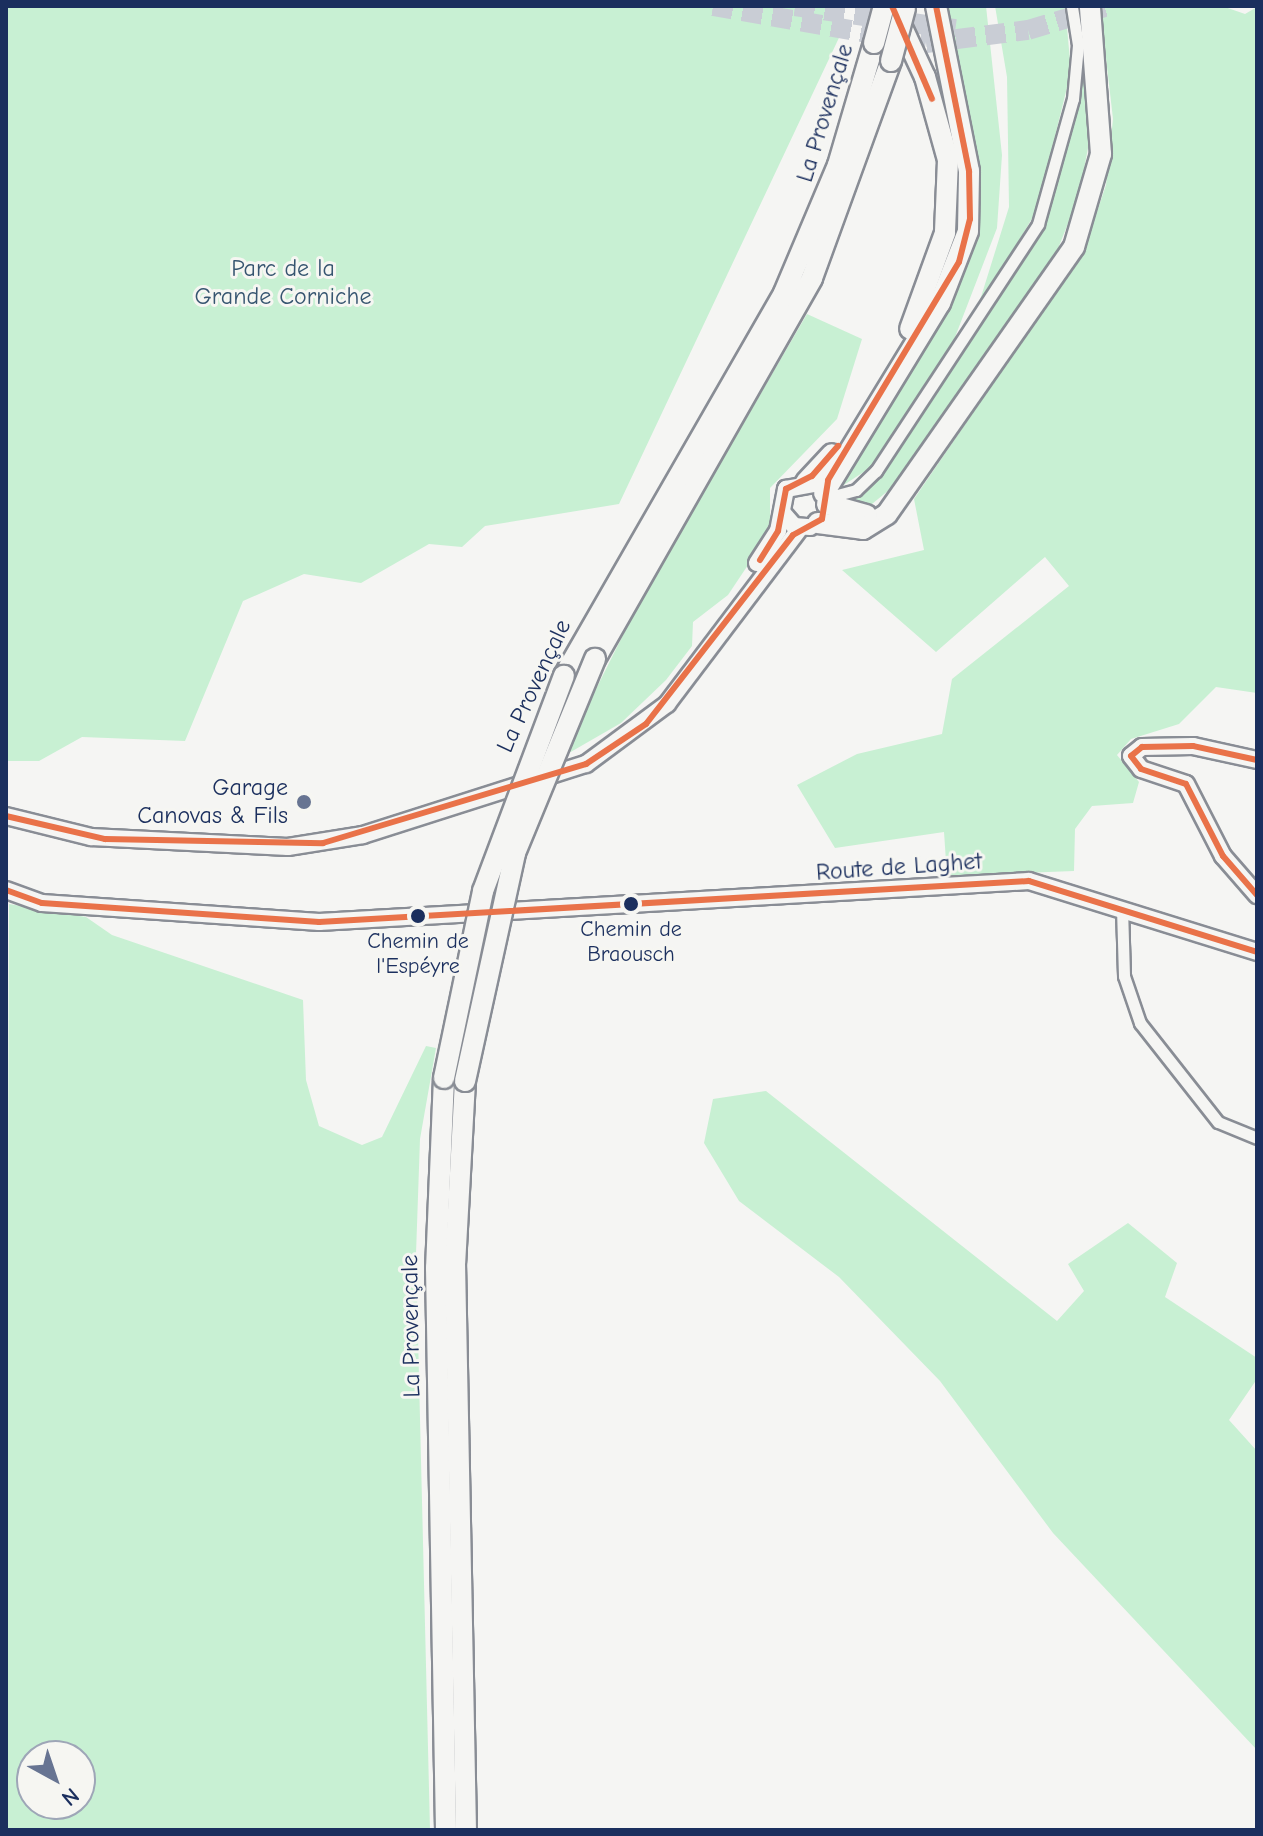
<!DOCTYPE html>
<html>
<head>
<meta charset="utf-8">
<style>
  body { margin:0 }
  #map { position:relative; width:1263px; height:1836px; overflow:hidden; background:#f5f5f3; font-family:"Comic Neue",sans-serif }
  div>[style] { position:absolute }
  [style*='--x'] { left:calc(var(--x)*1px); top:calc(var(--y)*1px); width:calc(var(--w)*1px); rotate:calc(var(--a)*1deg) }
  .green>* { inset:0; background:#c8f0d3 }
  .motorway-tunnel>* { height:20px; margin-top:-10px; transform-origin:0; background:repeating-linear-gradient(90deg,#c9cdd5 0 20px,transparent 0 30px) }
  .roads { filter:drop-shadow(2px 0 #898d95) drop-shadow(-2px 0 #898d95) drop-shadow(0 2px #898d95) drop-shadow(0 -2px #898d95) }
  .minor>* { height:11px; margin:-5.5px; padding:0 5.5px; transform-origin:5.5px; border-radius:5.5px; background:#f5f5f3 }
  .secondary>* { height:16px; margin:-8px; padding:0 8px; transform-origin:8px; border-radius:8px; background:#f5f5f3 }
  .motorway>* { height:20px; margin:-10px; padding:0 10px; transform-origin:10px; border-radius:10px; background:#f5f5f3 }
  .bridges { filter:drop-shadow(2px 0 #898d95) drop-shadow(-2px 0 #898d95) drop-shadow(0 2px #898d95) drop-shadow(0 -2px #898d95) }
  .motorway-bridge>* { height:20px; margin:-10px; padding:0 10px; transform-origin:10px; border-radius:10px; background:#f5f5f3 }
  .bus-1>* { height:6px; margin:-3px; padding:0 3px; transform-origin:3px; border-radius:3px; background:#e97249 }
  .dots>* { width:22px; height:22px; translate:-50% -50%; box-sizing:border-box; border:4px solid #f6f6f2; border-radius:50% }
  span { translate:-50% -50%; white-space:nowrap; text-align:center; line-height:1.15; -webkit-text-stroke:6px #f6f6f2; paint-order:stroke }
  .bus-label { font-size:22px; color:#1b2f5e }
  .street-label { font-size:24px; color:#1b2f5e }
  .park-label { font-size:24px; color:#365570 }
  .poi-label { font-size:24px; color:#1b2f5e }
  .right { translate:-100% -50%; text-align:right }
  .frame { position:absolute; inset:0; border:8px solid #1b2f5e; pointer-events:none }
  .north { position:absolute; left:16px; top:1740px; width:80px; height:80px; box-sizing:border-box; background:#f6f6f2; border:2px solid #9ea6b7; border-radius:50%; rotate:140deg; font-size:22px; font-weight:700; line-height:32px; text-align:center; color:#1b2f5e }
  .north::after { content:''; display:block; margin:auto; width:28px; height:36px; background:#677492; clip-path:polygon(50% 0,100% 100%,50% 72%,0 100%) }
</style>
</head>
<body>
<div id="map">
  <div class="green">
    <i style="clip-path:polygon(6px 6px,839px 6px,845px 25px,619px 504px,485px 526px,462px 547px,429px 544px,361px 583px,304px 574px,243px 601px,185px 741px,82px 737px,39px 761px,6px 761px)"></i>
    <i style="clip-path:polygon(947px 6px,986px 6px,1002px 155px,997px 228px,952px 345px,876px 464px,836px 490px,959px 282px,977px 225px,978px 174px)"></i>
    <i style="clip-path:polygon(995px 6px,1065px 6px,1071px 71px,1037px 210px,976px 313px,1009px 207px,1007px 77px)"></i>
    <i style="clip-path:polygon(1100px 6px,1222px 6px,1245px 14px,1257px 7px,1257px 693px,1216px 687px,1179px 724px,1131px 739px,1117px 755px,1139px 782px,1133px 803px,1092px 806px,1075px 829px,1074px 871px,947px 876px,944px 832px,835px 848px,797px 785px,857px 754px,942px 734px,952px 679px,1069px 586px,1045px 557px,936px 652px,842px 570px,924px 550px,914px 499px,1084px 250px,1106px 185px,1113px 119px)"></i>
    <i style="clip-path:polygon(1082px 39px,1091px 132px,1079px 196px,1055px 256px,900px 481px,872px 504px,840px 500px,884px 468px,1041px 229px,1078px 109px)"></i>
    <i style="clip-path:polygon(807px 314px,862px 339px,837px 419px,770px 488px,770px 532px,728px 595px,693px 622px,692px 646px,666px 680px,621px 723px,562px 757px,640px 601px)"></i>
    <i style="clip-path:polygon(evenodd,9px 904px,86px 917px,112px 935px,303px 1000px,306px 1080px,319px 1126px,362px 1145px,382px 1137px,426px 1046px,436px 1048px,420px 1139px,416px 1254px,430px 1830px,6px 1830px,9px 904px,32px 1756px,80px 1756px,80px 1804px,32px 1804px,32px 1756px)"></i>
    <i style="clip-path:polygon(766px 1091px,1057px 1321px,1084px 1291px,1068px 1264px,1128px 1223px,1177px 1263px,1165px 1297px,1257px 1358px,1257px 1379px,1229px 1420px,1257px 1451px,1257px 1750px,1053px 1533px,940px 1381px,839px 1277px,739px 1201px,704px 1143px,713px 1099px)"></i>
  </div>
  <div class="motorway-tunnel">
    <i style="--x:713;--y:6;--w:216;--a:9.9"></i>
    <i style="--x:926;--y:43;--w:103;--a:-7.3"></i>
    <i style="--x:1028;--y:30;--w:84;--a:-16.7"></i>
    <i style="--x:795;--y:6;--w:162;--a:8.2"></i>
  </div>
  <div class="roads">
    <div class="minor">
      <i style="--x:826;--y:498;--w:31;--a:-15"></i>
      <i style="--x:856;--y:490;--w:28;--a:-44"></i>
      <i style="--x:876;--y:471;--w:295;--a:-56.7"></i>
      <i style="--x:1038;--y:224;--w:130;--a:-74.4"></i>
      <i style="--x:1073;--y:99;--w:54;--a:-84.7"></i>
      <i style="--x:1078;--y:45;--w:39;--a:-99"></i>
      <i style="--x:1122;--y:908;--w:68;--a:88.3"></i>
      <i style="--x:1124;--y:976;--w:50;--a:71.2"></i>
      <i style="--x:1140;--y:1023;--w:126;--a:51.8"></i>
      <i style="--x:1218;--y:1122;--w:42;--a:22.3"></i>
    </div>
    <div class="secondary">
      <i style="--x:782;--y:512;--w:18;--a:49"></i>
      <i style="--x:794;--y:526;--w:16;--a:4"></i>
      <i style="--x:757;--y:563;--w:38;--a:-57"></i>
      <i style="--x:778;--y:531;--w:43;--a:-79.2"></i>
      <i style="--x:786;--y:489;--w:29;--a:-10"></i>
      <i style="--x:1257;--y:760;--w:66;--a:-167.7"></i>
      <i style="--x:1193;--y:746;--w:51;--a:178.9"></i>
      <i style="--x:1142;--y:747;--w:14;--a:141"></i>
      <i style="--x:1131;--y:756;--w:16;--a:52"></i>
      <i style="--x:1141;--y:769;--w:47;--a:18.4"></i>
      <i style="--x:1186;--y:784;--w:81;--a:62.8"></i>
      <i style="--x:1223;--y:856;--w:52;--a:48.9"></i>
      <i style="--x:6;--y:816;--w:88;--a:13.9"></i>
      <i style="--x:91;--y:837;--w:197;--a:2.9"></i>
      <i style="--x:288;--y:847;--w:76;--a:-9.1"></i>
      <i style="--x:363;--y:835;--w:234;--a:-17.7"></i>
      <i style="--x:586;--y:764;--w:101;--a:-36.5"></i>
      <i style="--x:667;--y:704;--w:221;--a:-52.9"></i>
      <i style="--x:6;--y:890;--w:38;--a:20"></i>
      <i style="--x:42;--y:903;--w:278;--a:3.9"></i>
      <i style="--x:319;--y:922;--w:711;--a:-3.3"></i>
      <i style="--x:1029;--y:881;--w:239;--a:17.3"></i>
    </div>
    <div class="motorway">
      <i style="--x:892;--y:6;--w:78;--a:65.1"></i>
      <i style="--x:925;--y:77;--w:86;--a:74.5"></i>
      <i style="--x:948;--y:160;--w:73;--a:92.4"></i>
      <i style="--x:945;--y:233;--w:102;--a:110"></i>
      <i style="--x:806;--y:482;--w:38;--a:-47"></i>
      <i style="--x:824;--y:493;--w:223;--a:-58.6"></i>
      <i style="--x:940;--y:303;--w:77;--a:-68.7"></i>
      <i style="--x:968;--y:231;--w:60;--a:-89"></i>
      <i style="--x:969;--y:171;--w:168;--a:-101.3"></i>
      <i style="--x:827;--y:504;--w:41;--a:15.8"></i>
      <i style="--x:818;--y:523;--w:45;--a:7.6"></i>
      <i style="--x:863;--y:529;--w:28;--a:-32"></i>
      <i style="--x:887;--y:514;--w:326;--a:-55"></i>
      <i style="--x:1074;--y:247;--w:97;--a:-73.8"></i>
      <i style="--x:1101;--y:154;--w:148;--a:-94.3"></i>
      <i style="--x:595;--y:659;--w:438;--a:-60.3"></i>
      <i style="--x:812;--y:278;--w:231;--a:-70"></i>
      <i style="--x:564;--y:676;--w:442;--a:-60.1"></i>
      <i style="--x:784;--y:293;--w:139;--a:-67.1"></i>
      <i style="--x:838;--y:165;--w:127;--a:-73.6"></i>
      <i style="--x:444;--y:1078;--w:190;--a:92.4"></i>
      <i style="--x:436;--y:1268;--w:562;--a:88.98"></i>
      <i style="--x:465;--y:1081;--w:182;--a:93.1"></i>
      <i style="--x:455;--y:1263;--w:567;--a:88.89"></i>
    </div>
  </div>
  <div class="bridges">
    <div class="motorway-bridge">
      <i style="--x:874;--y:43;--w:38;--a:-75"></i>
      <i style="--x:891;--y:61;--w:55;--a:-75.2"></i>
      <i style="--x:444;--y:1078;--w:191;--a:-78.2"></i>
      <i style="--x:483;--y:891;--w:230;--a:-69.4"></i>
      <i style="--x:465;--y:1081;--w:233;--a:-77.6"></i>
      <i style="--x:515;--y:853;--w:210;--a:-67.6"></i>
    </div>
  </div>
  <div class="bus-1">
    <i style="--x:892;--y:6;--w:101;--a:66.7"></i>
    <i style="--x:760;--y:560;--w:34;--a:-58"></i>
    <i style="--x:778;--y:531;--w:43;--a:-79.2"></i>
    <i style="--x:786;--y:489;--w:29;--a:-27"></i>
    <i style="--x:812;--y:476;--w:40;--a:-49"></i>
    <i style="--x:1257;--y:760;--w:66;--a:-167.7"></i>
    <i style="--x:1193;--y:746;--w:51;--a:178.9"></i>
    <i style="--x:1142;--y:747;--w:14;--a:141"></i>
    <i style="--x:1131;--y:756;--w:16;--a:52"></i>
    <i style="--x:1141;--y:769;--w:47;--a:18.4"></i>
    <i style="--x:1186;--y:784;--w:81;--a:62.8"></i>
    <i style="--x:1223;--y:856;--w:52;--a:48.9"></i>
    <i style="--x:6;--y:816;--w:102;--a:13.1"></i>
    <i style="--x:105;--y:839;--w:218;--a:1.1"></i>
    <i style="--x:323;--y:843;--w:275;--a:-16.7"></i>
    <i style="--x:586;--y:764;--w:72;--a:-33.7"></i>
    <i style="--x:646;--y:724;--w:239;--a:-52.1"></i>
    <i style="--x:793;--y:535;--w:33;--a:-29"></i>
    <i style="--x:822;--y:519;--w:39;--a:-81"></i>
    <i style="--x:828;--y:480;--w:254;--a:-59"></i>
    <i style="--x:959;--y:262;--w:44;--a:-75.7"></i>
    <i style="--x:970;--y:219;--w:48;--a:-91.2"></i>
    <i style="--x:969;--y:171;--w:168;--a:-101.3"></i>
    <i style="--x:6;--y:890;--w:38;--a:20"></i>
    <i style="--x:42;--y:903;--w:278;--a:3.9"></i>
    <i style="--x:319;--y:922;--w:711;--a:-3.3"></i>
    <i style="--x:1029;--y:881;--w:239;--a:17.3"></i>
  </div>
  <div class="dots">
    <i style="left:304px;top:802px;background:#677492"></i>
    <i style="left:631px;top:904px;background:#1b2f5e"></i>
    <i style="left:418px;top:916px;background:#1b2f5e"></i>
  </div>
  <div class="bus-label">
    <span style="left:631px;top:942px">Chemin de<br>Braousch</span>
    <span style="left:418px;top:954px">Chemin de<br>l'Espéyre</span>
  </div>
  <div class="street-label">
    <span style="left:825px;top:113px;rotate:-73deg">La Provençale</span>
    <span style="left:534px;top:686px;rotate:-65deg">La Provençale</span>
    <span style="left:899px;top:867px;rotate:-4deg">Route de Laghet</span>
    <span style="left:411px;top:1326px;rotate:-91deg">La Provençale</span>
  </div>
  <div class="park-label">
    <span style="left:283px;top:283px">Parc de la<br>Grande Corniche</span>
  </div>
  <div class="poi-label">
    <span class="right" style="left:288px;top:802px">Garage<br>Canovas &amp; Fils</span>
  </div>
  <div class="frame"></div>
  <div class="north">N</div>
</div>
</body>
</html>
